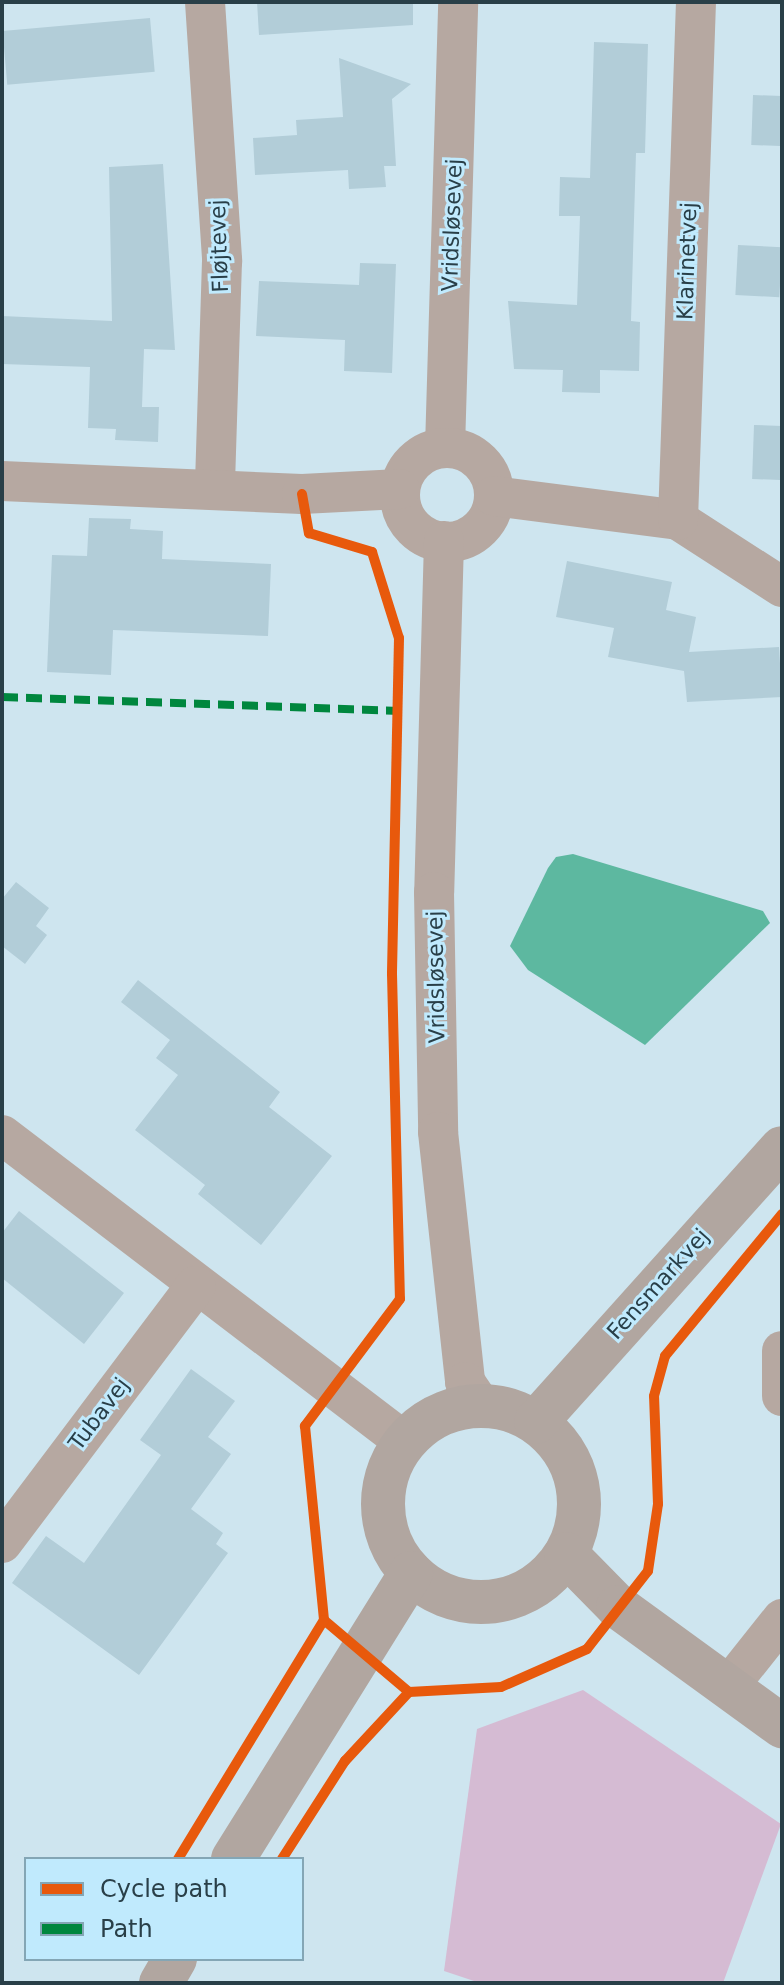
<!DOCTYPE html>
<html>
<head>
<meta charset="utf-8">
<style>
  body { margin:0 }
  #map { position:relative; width:784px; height:1985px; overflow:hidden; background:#cee5ef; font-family:"DejaVu Sans",sans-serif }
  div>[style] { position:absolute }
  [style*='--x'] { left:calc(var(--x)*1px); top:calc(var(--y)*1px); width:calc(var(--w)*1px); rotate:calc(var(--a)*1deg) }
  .green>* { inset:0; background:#d5bbd3 }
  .water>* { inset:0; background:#5db8a0 }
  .building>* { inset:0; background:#b2cdd8; transform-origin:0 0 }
  .street>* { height:40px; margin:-20px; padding:0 20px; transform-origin:20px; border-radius:20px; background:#b6a8a1 }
  .street>.ring { margin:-20px; padding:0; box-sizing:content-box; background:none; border:40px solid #b6a8a1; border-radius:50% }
  .secondary>* { height:44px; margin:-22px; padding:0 22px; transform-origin:22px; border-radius:22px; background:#b1a6a0 }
  .secondary>.ring { margin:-22px; padding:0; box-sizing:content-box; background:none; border:44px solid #b1a6a0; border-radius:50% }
  .quiet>* { height:8px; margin-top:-4px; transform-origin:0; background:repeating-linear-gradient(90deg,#00873e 0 16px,transparent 0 24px) }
  .cycleway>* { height:10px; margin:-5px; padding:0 5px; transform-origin:5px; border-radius:5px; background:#e8590c }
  span { translate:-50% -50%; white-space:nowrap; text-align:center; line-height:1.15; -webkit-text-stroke:6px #c0eafd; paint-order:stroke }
  .street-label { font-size:22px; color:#293f48 }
  .frame { position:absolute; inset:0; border:4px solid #293f48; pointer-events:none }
  .legend { position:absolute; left:24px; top:1857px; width:280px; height:104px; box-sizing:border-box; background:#c0eafd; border:2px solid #84a6b5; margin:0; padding:10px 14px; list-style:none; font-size:24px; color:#293f48 }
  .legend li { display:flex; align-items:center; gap:16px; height:40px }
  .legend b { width:40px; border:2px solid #84a6b5 }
</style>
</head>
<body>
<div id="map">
  <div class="green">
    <i style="clip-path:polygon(583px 1690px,781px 1824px,723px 1983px,480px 1983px,444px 1971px,477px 1729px)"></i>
  </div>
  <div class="water">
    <i style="clip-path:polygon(573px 854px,763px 911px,770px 923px,645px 1045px,528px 970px,510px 946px,548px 868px,556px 857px)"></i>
  </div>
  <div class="building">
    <i style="clip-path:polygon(257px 2px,413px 2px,413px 25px,259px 35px)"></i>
    <i style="left:150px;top:18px;width:54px;height:148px;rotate:85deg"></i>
    <i style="clip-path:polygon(594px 42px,648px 44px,645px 153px,636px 153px,631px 321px,640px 322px,639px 371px,600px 370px,600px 393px,562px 392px,563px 370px,514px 369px,508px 301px,577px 305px,580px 216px,559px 216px,560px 177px,590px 178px)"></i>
    <i style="clip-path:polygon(339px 58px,411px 84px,392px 99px,396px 166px,384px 166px,386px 187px,349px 189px,348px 170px,255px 175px,253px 138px,297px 135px,296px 120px,343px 117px)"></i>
    <i style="left:753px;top:95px;width:29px;height:50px;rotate:2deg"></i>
    <i style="clip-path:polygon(163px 164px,175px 350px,144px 349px,142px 407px,159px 407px,158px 442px,115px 440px,116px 429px,88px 428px,90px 367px,2px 364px,2px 316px,112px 321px,109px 167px)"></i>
    <i style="left:738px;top:245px;width:44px;height:50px;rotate:3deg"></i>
    <i style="clip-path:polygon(360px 263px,396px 264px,392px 373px,344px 371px,345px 340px,256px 336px,259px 281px,359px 285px)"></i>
    <i style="left:754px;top:425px;width:28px;height:54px;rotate:2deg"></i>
    <i style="clip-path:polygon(89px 518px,131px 519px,130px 529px,163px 531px,162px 559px,271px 564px,268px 636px,113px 630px,111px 675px,47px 672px,52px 555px,87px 556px)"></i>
    <i style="clip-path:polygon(567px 561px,672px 582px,666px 610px,696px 617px,689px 652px,779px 647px,782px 697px,687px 702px,684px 671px,608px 657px,614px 628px,556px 617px)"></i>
    <i style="clip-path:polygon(16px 882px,49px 908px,36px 926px,47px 935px,25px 964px,2px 946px,2px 899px)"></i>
    <i style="clip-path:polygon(138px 980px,280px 1092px,269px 1107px,332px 1156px,261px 1245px,198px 1194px,205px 1185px,135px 1130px,178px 1075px,156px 1058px,170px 1040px,121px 1002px)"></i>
    <i style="clip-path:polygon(19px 1211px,124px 1293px,84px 1344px,2px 1278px,2px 1233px)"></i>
    <i style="clip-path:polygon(191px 1369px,235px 1401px,208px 1437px,231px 1454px,191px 1509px,223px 1533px,216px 1544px,228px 1553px,139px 1675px,12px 1583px,46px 1536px,84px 1563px,161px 1455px,140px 1440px)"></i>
  </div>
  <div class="street">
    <i style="--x:205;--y:2;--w:260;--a:86.2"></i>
    <i style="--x:222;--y:261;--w:229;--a:91.8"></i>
    <i style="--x:445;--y:448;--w:446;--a:-88.3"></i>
    <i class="ring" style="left:400px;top:448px;width:54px;height:54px"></i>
    <i style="--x:2;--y:481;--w:300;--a:2.5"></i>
    <i style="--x:302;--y:494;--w:98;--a:-2.9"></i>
    <i style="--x:494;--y:496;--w:186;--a:7.4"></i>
    <i style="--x:678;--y:520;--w:124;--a:32.8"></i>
    <i style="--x:678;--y:520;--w:518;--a:-88.01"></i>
    <i style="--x:444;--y:541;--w:351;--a:91.6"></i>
    <i style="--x:434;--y:892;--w:240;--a:89"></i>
    <i style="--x:438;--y:1132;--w:251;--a:83.8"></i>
    <i style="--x:465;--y:1382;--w:29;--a:56"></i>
    <i style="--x:2;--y:1135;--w:507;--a:37.3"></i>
    <i style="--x:782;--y:1351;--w:45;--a:90"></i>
    <i style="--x:2;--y:1543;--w:322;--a:-53"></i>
    <i style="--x:728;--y:1687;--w:87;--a:-51.5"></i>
  </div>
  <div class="secondary">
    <i class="ring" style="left:383px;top:1406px;width:152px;height:152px"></i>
    <i style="--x:536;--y:1422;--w:368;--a:-48.1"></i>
    <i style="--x:566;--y:1554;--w:74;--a:45.5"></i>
    <i style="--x:618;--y:1607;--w:203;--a:36"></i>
    <i style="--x:233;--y:1859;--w:337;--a:-58.1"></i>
    <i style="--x:161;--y:1983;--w:28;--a:-60"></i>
  </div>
  <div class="quiet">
    <i style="--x:2;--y:697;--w:398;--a:2"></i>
  </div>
  <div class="cycleway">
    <i style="--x:302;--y:494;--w:40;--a:80"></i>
    <i style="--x:309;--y:533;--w:66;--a:16.8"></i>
    <i style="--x:372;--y:552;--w:90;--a:72.6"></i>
    <i style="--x:399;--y:638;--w:336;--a:91.2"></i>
    <i style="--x:392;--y:974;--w:325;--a:88.6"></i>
    <i style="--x:400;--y:1299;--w:159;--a:126.8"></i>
    <i style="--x:305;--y:1426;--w:195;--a:84.4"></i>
    <i style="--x:324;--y:1620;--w:111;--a:40.3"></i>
    <i style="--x:178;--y:1859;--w:280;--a:-58.6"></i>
    <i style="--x:282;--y:1859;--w:117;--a:-57.3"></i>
    <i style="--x:345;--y:1761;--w:94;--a:-47.2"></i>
    <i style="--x:409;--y:1692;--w:92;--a:-3.1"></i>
    <i style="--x:501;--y:1687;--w:94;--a:-23.8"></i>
    <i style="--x:587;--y:1649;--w:99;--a:-52"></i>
    <i style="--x:648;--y:1571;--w:68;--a:-81.5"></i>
    <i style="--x:658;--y:1504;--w:108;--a:-92.1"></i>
    <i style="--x:654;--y:1396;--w:41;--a:-74.6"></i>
    <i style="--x:665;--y:1356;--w:184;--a:-50.5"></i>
  </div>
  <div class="street-label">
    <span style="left:452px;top:225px;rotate:-88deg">Vridsløsevej</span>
    <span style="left:219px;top:246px;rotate:-92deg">Fløjtevej</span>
    <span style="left:687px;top:261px;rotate:-88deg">Klarinetvej</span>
    <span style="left:436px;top:977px;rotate:-91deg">Vridsløsevej</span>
    <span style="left:658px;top:1284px;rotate:-48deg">Fensmarkvej</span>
    <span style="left:99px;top:1414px;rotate:-53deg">Tubavej</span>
  </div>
  <div class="frame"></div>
  <ul class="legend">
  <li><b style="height:10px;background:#e8590c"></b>Cycle path</li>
  <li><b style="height:10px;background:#00873e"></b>Path</li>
  </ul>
</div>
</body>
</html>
